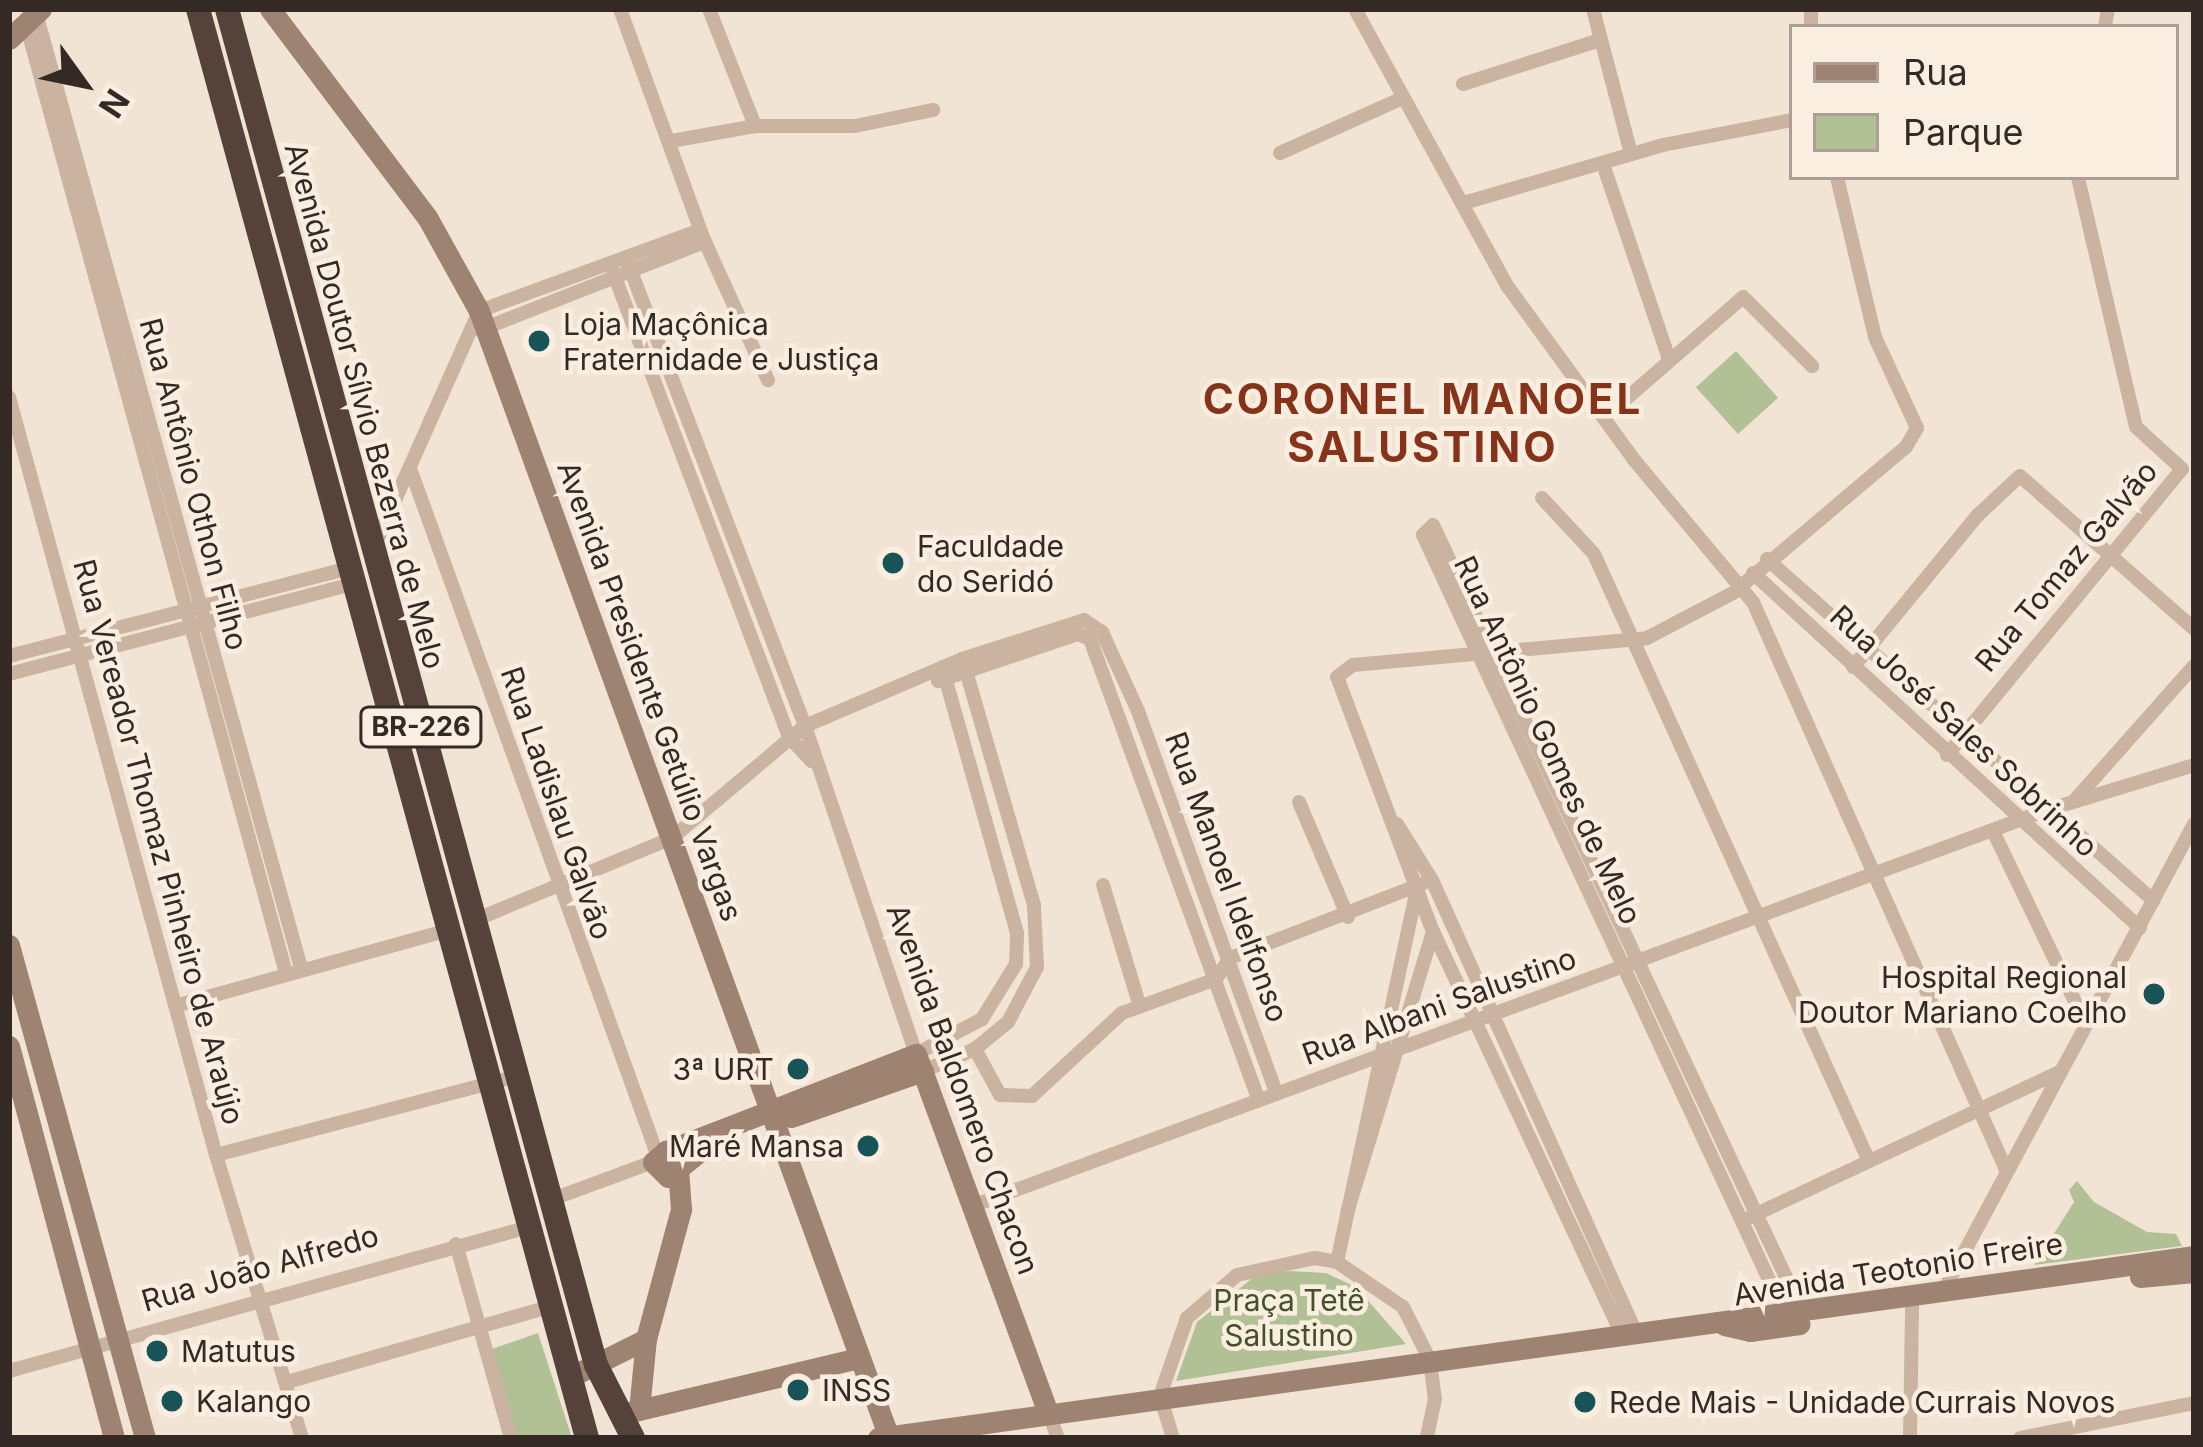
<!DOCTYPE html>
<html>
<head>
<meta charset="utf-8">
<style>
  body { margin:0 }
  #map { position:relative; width:2203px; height:1447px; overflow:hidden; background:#f2e4d5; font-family:Inter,sans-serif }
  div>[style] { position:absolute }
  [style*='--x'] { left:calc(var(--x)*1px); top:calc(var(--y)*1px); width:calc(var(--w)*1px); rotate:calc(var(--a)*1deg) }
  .green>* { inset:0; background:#b2c195; transform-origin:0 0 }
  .street>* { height:14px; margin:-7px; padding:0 7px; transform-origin:7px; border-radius:7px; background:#cab4a1 }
  .secondary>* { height:21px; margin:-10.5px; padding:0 10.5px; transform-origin:10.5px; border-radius:10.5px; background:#9e8272 }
  .highway>* { height:24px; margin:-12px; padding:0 12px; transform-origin:12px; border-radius:12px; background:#55433b }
  .dots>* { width:33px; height:33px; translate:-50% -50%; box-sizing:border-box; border:6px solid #faeee1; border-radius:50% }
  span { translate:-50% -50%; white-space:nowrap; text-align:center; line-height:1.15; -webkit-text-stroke:9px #faeee1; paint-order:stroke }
  .shield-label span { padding:3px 9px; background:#faeee1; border:3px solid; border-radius:9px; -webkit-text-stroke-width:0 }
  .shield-label { font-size:27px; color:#342924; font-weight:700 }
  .poi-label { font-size:30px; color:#342924 }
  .left { translate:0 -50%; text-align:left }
  .right { translate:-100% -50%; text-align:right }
  .street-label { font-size:30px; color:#342924 }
  .park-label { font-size:30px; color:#435327 }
  .district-label { font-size:42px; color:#873319; font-weight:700; letter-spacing:3px }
  .frame { position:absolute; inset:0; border:12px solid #342924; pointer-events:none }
  .legend { position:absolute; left:1789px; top:24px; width:390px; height:156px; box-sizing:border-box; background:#faeee1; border:3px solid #ab9f95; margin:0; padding:15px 21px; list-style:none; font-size:36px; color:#342924 }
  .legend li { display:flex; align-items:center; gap:24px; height:60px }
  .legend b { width:60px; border:3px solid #ab9f95 }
  .north { position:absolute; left:24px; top:24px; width:120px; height:120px; -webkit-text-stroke:9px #faeee1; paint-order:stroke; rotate:123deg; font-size:33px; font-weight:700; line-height:48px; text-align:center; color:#342924 }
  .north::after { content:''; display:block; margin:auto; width:42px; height:54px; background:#342924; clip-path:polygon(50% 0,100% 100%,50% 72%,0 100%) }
</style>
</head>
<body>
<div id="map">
  <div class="green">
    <i style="left:1736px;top:351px;width:63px;height:54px;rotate:48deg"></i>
    <i style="clip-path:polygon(2077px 1181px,2094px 1202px,2147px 1232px,2176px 1234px,2182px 1246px,2034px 1265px,2074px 1202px,2069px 1190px)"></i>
    <i style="clip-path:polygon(1290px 1271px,1326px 1273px,1356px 1287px,1406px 1344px,1176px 1381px,1197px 1322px,1254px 1277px)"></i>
    <i style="clip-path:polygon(538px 1333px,572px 1438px,514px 1438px,489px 1350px)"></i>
  </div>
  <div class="street">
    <i style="--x:620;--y:9;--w:248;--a:70"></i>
    <i style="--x:705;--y:242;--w:152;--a:65.5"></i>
    <i style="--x:709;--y:9;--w:126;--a:68.5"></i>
    <i style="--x:1355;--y:9;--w:317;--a:61.2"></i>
    <i style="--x:1508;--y:287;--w:215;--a:53.9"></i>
    <i style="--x:1635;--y:461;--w:184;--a:50.1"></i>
    <i style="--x:1753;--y:602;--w:624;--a:65.98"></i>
    <i style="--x:1593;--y:9;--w:150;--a:75.3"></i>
    <i style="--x:1811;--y:9;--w:18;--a:90"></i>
    <i style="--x:36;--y:13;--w:991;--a:74.49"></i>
    <i style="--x:26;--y:24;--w:984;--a:74.68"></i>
    <i style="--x:2105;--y:27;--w:18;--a:-81"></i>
    <i style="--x:1463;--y:84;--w:144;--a:-17.8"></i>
    <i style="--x:671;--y:141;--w:85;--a:-10.1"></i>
    <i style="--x:755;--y:126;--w:100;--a:0"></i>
    <i style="--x:855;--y:126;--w:80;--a:-11.6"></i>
    <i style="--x:1280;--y:153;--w:133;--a:-24.1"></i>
    <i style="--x:1604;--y:167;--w:203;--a:71.3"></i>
    <i style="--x:1467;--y:202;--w:204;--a:-16.2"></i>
    <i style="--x:1663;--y:145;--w:131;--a:-11"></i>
    <i style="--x:626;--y:258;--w:501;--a:69.07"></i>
    <i style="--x:805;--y:726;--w:346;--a:71.3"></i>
    <i style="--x:916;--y:1054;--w:75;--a:-27.9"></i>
    <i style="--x:982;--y:1019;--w:65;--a:-58.3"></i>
    <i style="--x:1016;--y:964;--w:31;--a:-88"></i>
    <i style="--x:1017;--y:933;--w:276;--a:-105.7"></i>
    <i style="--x:610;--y:264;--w:506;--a:69.27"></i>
    <i style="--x:789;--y:737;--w:33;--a:47"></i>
    <i style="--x:480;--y:330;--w:242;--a:-21.4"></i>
    <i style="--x:9;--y:397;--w:786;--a:74.73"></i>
    <i style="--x:216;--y:1155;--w:296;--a:73.1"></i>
    <i style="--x:1604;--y:418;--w:184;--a:-41"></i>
    <i style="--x:1743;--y:297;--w:98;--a:45"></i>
    <i style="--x:410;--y:468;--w:729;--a:70.2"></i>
    <i style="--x:1542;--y:498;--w:76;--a:47.1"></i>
    <i style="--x:1594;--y:554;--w:664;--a:65.63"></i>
    <i style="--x:375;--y:545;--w:256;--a:-66"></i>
    <i style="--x:479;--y:311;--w:235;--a:-20.1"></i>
    <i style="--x:1767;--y:559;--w:516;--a:41.47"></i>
    <i style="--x:1753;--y:573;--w:525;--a:42.53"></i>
    <i style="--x:9;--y:656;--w:351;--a:-14.5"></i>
    <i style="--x:1853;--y:667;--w:197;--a:-50.6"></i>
    <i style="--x:1978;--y:515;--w:57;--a:-42.9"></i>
    <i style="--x:2020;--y:476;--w:232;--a:41.3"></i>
    <i style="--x:9;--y:674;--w:356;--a:-14.7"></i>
    <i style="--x:938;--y:681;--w:148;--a:-18.6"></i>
    <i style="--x:1078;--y:634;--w:13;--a:23"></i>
    <i style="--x:1090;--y:639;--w:490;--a:69.9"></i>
    <i style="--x:1947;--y:755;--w:370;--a:-50.6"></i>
    <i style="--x:2182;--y:469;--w:62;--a:-137.6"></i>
    <i style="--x:2136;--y:427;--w:257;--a:-103.1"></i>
    <i style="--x:2074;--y:801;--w:181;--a:-48.4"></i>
    <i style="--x:1299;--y:802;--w:125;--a:66.9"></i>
    <i style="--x:1397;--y:824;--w:66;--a:58"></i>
    <i style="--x:1432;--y:880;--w:501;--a:65.74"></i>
    <i style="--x:1993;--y:831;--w:214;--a:64.3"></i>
    <i style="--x:1103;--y:885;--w:127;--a:73.1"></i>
    <i style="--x:475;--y:920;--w:213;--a:-22.6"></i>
    <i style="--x:672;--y:838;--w:174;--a:-40.1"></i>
    <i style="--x:805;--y:726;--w:171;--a:-23.1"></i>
    <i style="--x:962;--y:659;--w:128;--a:-17.7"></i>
    <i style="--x:1084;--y:620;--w:22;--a:34"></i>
    <i style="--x:1102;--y:632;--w:87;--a:65.5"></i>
    <i style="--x:1138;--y:711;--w:406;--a:70.1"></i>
    <i style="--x:175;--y:1006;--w:284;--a:-15.5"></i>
    <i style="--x:975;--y:1049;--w:52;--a:61.5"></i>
    <i style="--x:1000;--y:1095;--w:32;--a:2"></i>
    <i style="--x:1032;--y:1096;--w:122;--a:-42.7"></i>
    <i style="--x:1122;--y:1013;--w:100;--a:-19.9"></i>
    <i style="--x:1216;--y:979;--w:25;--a:-56"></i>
    <i style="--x:1230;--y:958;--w:206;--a:-21.1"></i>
    <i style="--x:923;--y:1071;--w:56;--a:-22.9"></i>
    <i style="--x:975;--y:1049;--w:43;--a:-39.3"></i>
    <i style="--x:1008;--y:1022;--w:62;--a:-62.2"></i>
    <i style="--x:1037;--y:967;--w:62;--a:-92.8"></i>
    <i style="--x:1034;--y:905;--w:251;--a:-106.2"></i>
    <i style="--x:216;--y:1155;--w:311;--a:-14.7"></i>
    <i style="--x:550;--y:1200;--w:110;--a:-20.3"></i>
    <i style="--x:975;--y:1205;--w:1142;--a:-20.23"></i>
    <i style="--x:2047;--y:810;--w:154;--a:-17"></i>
    <i style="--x:1347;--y:1213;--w:294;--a:-73"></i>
    <i style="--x:1750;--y:1217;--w:342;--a:-25.1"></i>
    <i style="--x:456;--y:1244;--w:202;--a:74.2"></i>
    <i style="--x:1337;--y:1262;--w:375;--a:-77.9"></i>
    <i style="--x:1945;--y:1288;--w:527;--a:-61.78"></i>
    <i style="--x:1784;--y:1312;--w:857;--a:-114.92"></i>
    <i style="--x:1423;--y:535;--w:14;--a:-45"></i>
    <i style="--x:1433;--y:525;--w:866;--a:64.86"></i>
    <i style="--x:1624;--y:1339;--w:450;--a:-115.1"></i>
    <i style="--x:1433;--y:932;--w:272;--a:-110.6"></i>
    <i style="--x:1337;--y:677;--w:20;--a:-37"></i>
    <i style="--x:1353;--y:665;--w:295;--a:-5.2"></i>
    <i style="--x:1647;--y:638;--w:97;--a:-27.6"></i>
    <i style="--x:1733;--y:593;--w:226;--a:-40.2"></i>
    <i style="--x:1906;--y:447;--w:22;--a:-60"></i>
    <i style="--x:1917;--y:428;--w:100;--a:-114.8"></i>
    <i style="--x:1875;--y:337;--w:164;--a:-103.4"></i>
    <i style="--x:9;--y:1371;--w:540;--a:-15.48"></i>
    <i style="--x:287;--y:1382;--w:276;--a:-16"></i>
    <i style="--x:1048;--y:1412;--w:28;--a:69"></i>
    <i style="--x:1173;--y:1438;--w:44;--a:-107.2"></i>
    <i style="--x:1160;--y:1396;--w:83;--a:-70.9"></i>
    <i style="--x:1187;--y:1318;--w:66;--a:-40.7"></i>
    <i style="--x:1237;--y:1275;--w:80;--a:-12.3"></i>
    <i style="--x:1315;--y:1258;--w:22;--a:10"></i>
    <i style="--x:1337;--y:1262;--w:80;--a:34.3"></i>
    <i style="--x:1403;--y:1307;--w:59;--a:63"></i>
    <i style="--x:1430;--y:1360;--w:39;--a:83"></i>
    <i style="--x:1435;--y:1399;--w:40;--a:102"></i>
    <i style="--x:1910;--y:1438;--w:131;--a:-89.1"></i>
    <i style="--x:2020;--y:1438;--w:177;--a:-11.4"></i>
  </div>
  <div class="secondary">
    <i style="--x:270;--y:9;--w:261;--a:53"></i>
    <i style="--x:427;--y:217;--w:107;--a:61"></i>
    <i style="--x:479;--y:311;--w:1196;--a:70"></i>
    <i style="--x:9;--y:39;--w:44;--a:-43.2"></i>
    <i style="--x:9;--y:945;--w:511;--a:74.58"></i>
    <i style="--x:9;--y:1046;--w:406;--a:75"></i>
    <i style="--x:791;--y:1117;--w:140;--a:-19.2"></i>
    <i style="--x:666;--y:1151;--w:268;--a:-21.2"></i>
    <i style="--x:916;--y:1054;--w:382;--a:69.8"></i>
    <i style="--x:679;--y:1163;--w:18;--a:-137"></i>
    <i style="--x:666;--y:1151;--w:17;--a:140"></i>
    <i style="--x:653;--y:1162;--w:21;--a:45"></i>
    <i style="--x:668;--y:1177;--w:54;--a:-39"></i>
    <i style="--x:2140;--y:1277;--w:54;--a:-5.3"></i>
    <i style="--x:1724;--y:1325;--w:27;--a:13"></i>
    <i style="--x:1750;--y:1331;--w:50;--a:-8"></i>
    <i style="--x:572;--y:1376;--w:83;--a:-26.6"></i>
    <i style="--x:639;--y:1410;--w:71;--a:-84.4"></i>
    <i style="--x:646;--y:1339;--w:135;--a:-74.9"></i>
    <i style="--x:681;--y:1209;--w:40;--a:-94.3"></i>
    <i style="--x:626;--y:1413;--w:239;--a:-13.3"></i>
    <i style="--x:878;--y:1438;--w:1329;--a:-7.87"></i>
  </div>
  <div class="highway">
    <i style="--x:198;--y:9;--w:1481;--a:74.77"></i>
    <i style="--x:227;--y:9;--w:1405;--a:74.78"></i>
    <i style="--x:596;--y:1365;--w:82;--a:63.1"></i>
  </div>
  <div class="dots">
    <i style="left:539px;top:341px;background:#185357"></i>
    <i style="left:893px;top:563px;background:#185357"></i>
    <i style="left:2154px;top:994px;background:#185357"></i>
    <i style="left:798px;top:1069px;background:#185357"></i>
    <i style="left:868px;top:1146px;background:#185357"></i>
    <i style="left:157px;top:1351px;background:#185357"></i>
    <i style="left:798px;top:1390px;background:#185357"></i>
    <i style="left:172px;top:1401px;background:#185357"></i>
    <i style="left:1585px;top:1402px;background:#185357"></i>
  </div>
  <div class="shield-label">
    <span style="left:421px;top:727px">BR-226</span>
  </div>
  <div class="poi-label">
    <span class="left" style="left:563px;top:341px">Loja Maçônica<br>Fraternidade e Justiça</span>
    <span class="left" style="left:917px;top:563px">Faculdade<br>do Seridó</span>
    <span class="right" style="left:2127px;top:994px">Hospital Regional<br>Doutor Mariano Coelho</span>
    <span class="right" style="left:774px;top:1069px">3ª URT</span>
    <span class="right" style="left:844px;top:1146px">Maré Mansa</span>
    <span class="left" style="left:181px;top:1351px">Matutus</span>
    <span class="left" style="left:822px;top:1390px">INSS</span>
    <span class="left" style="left:196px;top:1401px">Kalango</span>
    <span class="left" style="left:1609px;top:1402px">Rede Mais - Unidade Currais Novos</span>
  </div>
  <div class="street-label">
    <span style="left:365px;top:406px;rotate:75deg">Avenida Doutor Sílvio Bezerra de Melo</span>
    <span style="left:194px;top:484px;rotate:75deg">Rua Antônio Othon Filho</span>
    <span style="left:2066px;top:566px;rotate:-50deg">Rua Tomaz Galvão</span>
    <span style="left:650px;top:691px;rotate:70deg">Avenida Presidente Getúlio Vargas</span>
    <span style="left:1964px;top:731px;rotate:43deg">Rua José Sales Sobrinho</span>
    <span style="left:1548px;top:740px;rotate:65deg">Rua Antônio Gomes de Melo</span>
    <span style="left:557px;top:803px;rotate:71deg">Rua Ladislau Galvão</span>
    <span style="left:159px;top:842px;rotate:75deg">Rua Vereador Thomaz Pinheiro de Araújo</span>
    <span style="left:1227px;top:877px;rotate:70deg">Rua Manoel Idelfonso</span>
    <span style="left:1439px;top:1006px;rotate:-20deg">Rua Albani Salustino</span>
    <span style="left:963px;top:1089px;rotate:70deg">Avenida Baldomero Chacon</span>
    <span style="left:260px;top:1268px;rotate:-16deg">Rua João Alfredo</span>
    <span style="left:1898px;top:1269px;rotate:-9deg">Avenida Teotonio Freire</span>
  </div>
  <div class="park-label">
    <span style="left:1289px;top:1317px">Praça Tetê<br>Salustino</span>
  </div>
  <div class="district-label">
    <span style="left:1423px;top:423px">CORONEL MANOEL<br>SALUSTINO</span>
  </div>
  <div class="frame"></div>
  <ul class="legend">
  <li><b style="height:15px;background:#9e8272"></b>Rua</li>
  <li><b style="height:33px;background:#b2c195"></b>Parque</li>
  </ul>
  <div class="north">N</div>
</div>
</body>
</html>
